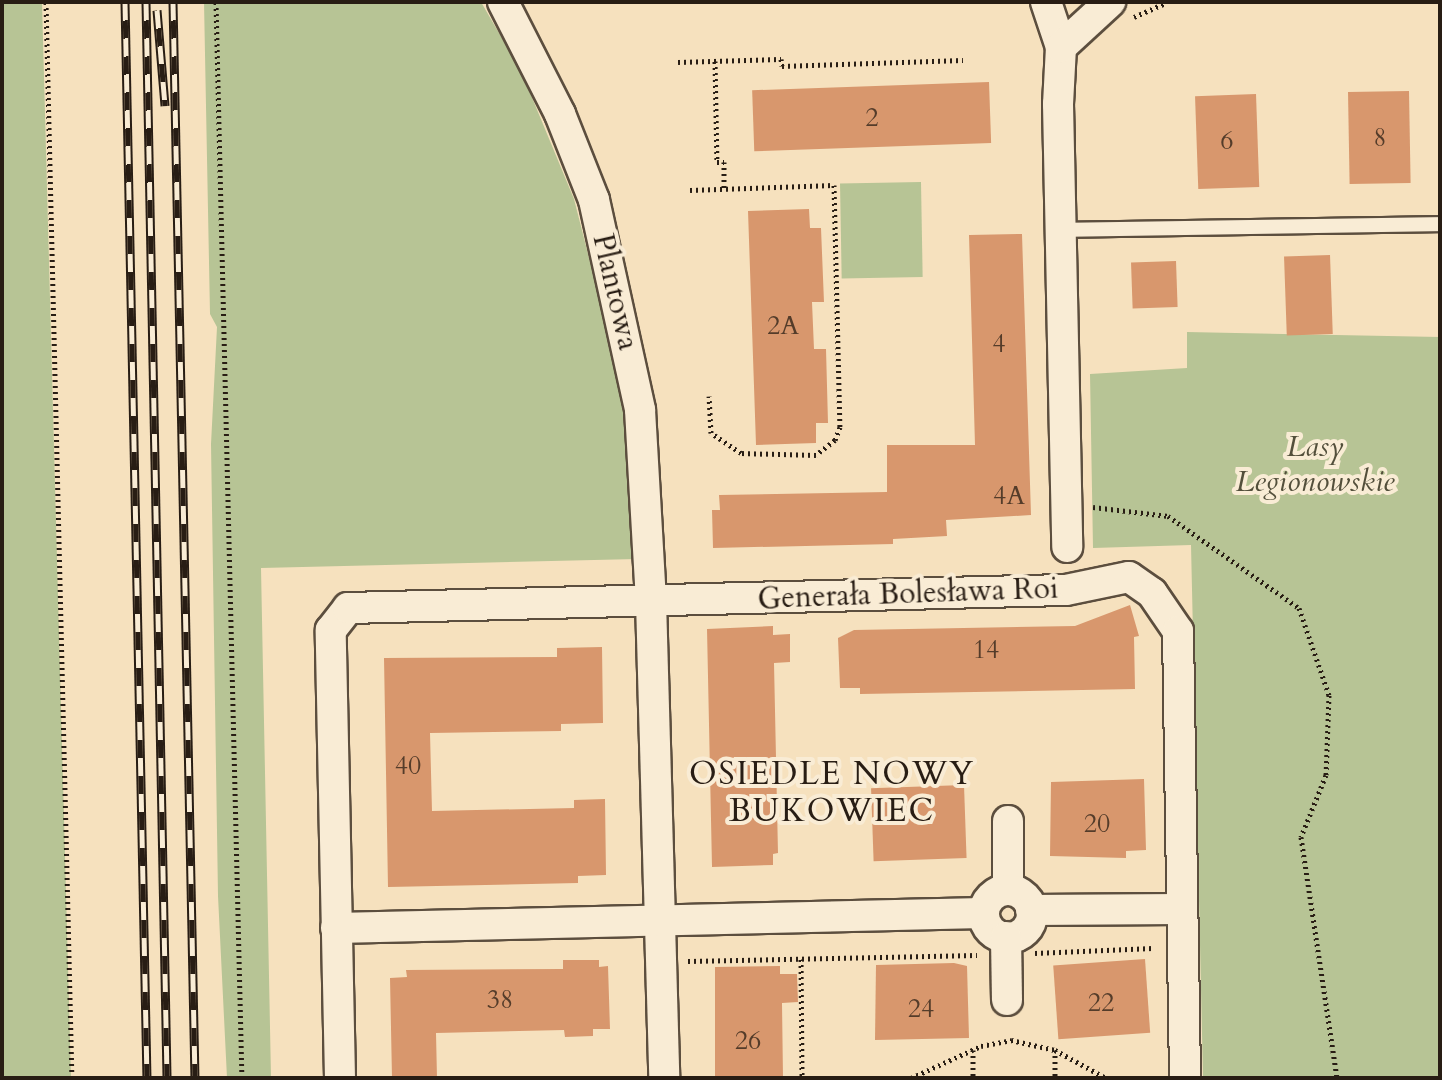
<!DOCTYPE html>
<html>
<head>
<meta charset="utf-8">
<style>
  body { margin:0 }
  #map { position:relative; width:1442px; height:1080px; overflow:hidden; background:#f6e1be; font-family:Cardo,serif }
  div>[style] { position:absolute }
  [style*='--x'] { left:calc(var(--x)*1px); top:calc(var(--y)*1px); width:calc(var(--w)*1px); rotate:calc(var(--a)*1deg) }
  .green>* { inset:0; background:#b7c495; transform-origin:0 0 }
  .building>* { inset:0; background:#d8976d; transform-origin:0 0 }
  .path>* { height:5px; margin-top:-2.5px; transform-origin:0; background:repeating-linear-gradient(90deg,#281d14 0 2px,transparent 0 6px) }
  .roads { filter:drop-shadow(2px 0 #5c4e3e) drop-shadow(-2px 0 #5c4e3e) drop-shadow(0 2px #5c4e3e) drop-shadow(0 -2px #5c4e3e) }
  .lane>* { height:14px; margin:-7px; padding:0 7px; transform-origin:7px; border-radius:7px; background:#f9ecd5 }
  .street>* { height:30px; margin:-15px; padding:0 15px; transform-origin:15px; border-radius:15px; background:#f9ecd5 }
  .street>.ring { margin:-15px; padding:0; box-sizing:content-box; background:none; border:30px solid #f9ecd5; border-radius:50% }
  .rail>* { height:9px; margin-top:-4.5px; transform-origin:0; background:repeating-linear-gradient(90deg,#f9ecd5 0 18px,#281d14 0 36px); box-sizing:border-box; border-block:2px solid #281d14 }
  span { translate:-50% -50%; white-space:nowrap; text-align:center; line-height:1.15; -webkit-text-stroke:8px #f9ecd5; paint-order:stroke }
  .number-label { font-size:26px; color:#543c2a }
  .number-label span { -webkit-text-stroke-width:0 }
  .street-label { font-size:30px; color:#281d14 }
  .park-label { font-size:30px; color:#534f3b; font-style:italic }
  .neighbourhood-label { font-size:32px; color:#281d14; letter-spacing:2px }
  .frame { position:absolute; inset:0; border:4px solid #281d14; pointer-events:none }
</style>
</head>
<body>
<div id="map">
  <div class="green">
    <i style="clip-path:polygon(2px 2px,42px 2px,71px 1078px,2px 1078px)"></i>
    <i style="clip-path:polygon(204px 2px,481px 2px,521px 71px,574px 199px,620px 379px,637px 559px,261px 568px,271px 1078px,227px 1078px,218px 896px,211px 444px,217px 327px,210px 314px)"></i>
    <i style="left:921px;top:182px;width:95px;height:81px;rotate:89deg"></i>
    <i style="clip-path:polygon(1187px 332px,1440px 337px,1440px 1078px,1203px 1078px,1191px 545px,1093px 548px,1090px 374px,1187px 368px)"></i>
  </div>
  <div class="building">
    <i style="left:989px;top:82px;width:61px;height:237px;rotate:88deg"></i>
    <i style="left:1409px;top:91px;width:92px;height:61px;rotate:89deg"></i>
    <i style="left:1256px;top:94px;width:93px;height:61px;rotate:88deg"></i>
    <i style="clip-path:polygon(809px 209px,810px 228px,821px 228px,824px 302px,812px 302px,814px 349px,826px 349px,828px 423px,816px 423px,816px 443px,756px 445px,748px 211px)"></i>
    <i style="clip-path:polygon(1022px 234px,1031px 515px,946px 520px,947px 536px,893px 539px,893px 544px,713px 548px,712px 510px,720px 510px,719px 495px,887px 492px,887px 445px,975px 445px,969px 235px)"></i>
    <i style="left:1330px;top:255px;width:79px;height:46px;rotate:88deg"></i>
    <i style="left:1176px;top:261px;width:46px;height:45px;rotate:88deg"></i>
    <i style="clip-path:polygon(1130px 605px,1139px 636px,1134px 637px,1135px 689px,860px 694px,860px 688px,840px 688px,838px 638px,854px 630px,1075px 626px)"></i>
    <i style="clip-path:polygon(773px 626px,773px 635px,790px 634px,790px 662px,774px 663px,778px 853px,773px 854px,773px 865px,712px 867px,707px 629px)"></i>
    <i style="clip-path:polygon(602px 647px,603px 723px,561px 724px,561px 731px,430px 733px,432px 811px,574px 808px,574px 800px,605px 799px,606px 875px,578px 876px,578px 883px,388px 887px,384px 658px,557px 657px,557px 648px)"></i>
    <i style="clip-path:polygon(1144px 779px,1146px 850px,1126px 851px,1126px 858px,1050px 856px,1051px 782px)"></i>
    <i style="left:964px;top:785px;width:73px;height:93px;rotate:88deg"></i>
    <i style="left:1145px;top:959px;width:74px;height:92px;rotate:86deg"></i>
    <i style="clip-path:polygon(563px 960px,599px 960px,599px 967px,608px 966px,610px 1029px,593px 1029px,593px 1036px,565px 1037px,564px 1030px,436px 1033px,437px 1078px,392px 1078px,390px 978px,407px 977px,406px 970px,563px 969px)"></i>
    <i style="clip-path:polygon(954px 963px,967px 966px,969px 1038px,875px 1040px,876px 965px)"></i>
    <i style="clip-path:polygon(780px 966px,780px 974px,797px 974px,798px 1002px,782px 1003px,783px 1078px,715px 1078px,715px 967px)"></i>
  </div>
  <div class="path">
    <i style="--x:46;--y:2;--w:1076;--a:88.62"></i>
    <i style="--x:216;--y:2;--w:1076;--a:88.62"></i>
    <i style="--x:1134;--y:17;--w:36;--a:-24"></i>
    <i style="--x:715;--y:61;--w:101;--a:88.9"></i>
    <i style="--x:717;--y:162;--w:7;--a:0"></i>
    <i style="--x:724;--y:162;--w:27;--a:90"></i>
    <i style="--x:678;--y:62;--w:103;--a:-1.7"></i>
    <i style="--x:781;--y:59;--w:7;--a:82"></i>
    <i style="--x:782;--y:66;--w:181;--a:-1.9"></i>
    <i style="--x:690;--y:190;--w:144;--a:-2"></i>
    <i style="--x:834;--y:185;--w:242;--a:88.6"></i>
    <i style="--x:840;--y:427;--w:14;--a:111"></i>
    <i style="--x:835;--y:440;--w:24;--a:142"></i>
    <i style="--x:816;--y:455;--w:75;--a:-178.5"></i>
    <i style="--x:741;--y:453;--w:36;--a:-146"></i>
    <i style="--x:711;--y:433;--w:37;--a:-93"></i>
    <i style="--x:1093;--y:507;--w:76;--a:6.8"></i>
    <i style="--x:1168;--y:516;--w:160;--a:35.1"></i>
    <i style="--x:1299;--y:608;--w:92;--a:71"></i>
    <i style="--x:1329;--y:695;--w:80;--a:92.1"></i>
    <i style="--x:1326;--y:775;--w:67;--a:112"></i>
    <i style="--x:1301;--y:837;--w:244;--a:81.5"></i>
    <i style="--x:1035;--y:953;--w:118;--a:-2.4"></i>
    <i style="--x:801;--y:959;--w:119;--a:89.5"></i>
    <i style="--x:688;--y:961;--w:289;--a:-1.2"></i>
    <i style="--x:973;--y:1050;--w:28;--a:90"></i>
    <i style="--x:1055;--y:1050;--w:28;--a:90"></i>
    <i style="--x:911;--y:1078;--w:77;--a:-24.6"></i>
    <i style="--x:981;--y:1046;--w:31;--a:-11"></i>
    <i style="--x:1011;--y:1040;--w:45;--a:12.8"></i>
    <i style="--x:1055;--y:1050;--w:58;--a:28.8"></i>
  </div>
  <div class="roads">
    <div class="lane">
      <i style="--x:1061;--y:230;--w:379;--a:-0.9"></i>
    </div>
    <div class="street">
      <i style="--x:503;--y:2;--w:126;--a:63"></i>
      <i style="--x:560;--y:114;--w:92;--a:68.4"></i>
      <i style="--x:594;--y:200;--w:215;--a:77.6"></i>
      <i style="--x:640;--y:410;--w:191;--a:86.7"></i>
      <i style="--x:651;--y:601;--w:477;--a:88.4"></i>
      <i style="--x:1046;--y:2;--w:47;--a:71.6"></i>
      <i style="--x:1061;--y:47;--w:57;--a:93"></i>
      <i style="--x:1058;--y:104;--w:443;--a:88.8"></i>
      <i style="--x:1061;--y:47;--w:67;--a:-42.6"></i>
      <i style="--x:1008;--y:890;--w:69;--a:-90"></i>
      <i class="ring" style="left:984px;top:890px;width:18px;height:18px"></i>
      <i style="--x:1031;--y:910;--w:149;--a:-0.4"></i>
      <i style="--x:336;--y:928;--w:647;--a:-1.33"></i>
      <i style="--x:1006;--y:937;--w:63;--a:89.1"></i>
      <i style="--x:340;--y:1078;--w:448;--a:-91.2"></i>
      <i style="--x:331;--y:630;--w:28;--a:-52"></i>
      <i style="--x:348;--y:608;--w:718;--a:-1.44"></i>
      <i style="--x:1066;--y:590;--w:64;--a:-11.7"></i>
      <i style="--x:1129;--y:577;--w:28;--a:35"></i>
      <i style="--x:1152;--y:593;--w:46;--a:55.6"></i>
      <i style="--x:1178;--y:631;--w:447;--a:89.1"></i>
    </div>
  </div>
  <div class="rail">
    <i style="--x:125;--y:2;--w:1076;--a:88.83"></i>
    <i style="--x:146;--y:2;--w:1076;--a:88.88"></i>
    <i style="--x:173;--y:2;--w:1076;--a:88.83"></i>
    <i style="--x:157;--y:10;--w:96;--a:85.2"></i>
  </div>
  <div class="number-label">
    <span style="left:872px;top:118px">2</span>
    <span style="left:1380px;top:138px">8</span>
    <span style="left:1227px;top:141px">6</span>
    <span style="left:783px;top:326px">2A</span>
    <span style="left:999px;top:344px">4</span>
    <span style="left:1009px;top:496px">4A</span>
    <span style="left:986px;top:650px">14</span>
    <span style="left:408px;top:766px">40</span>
    <span style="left:1097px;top:824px">20</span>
    <span style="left:500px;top:1000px">38</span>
    <span style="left:1101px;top:1003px">22</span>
    <span style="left:921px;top:1009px">24</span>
    <span style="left:748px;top:1041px">26</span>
  </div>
  <div class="street-label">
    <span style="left:615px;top:292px;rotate:77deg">Plantowa</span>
    <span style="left:908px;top:594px;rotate:-2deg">Generała Bolesława Roi</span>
  </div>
  <div class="park-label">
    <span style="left:1315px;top:464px">Lasy<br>Legionowskie</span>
  </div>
  <div class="neighbourhood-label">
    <span style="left:832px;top:793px">OSIEDLE NOWY<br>BUKOWIEC</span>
  </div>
  <div class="frame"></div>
</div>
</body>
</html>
